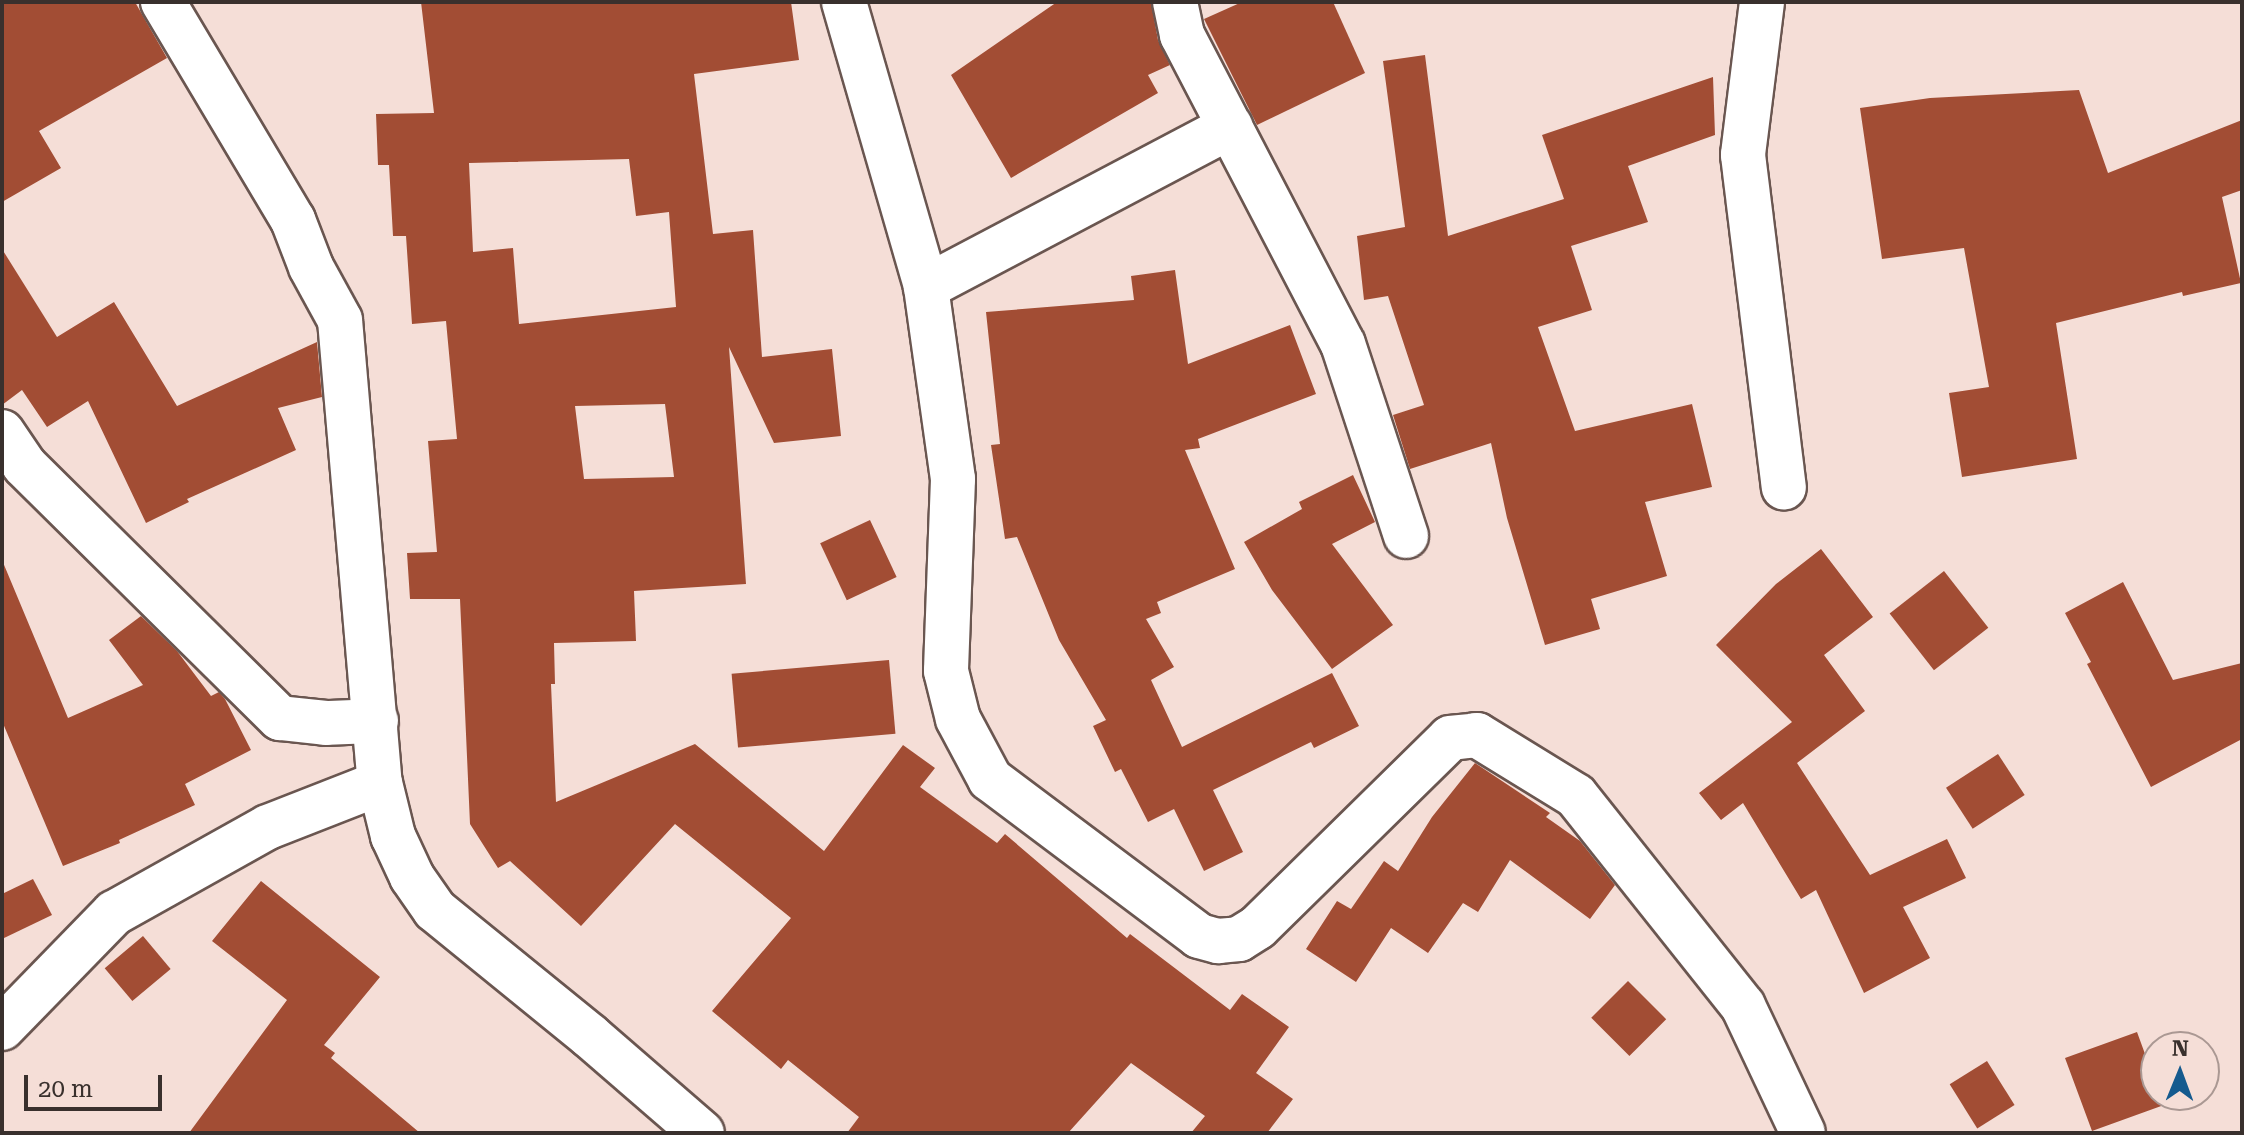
<!DOCTYPE html>
<html>
<head>
<meta charset="utf-8">
<style>
  body { margin:0 }
  #map { position:relative; width:2244px; height:1135px; overflow:hidden; background:#f5ded7; font-family:"Roboto Serif",serif }
  div>[style] { position:absolute }
  [style*='--x'] { left:calc(var(--x)*1px); top:calc(var(--y)*1px); width:calc(var(--w)*1px); rotate:calc(var(--a)*1deg) }
  .building>* { inset:0; background:#a24d34; transform-origin:0 0 }
  .roads { filter:drop-shadow(2px 0 #6a5650) drop-shadow(-2px 0 #6a5650) drop-shadow(0 2px #6a5650) drop-shadow(0 -2px #6a5650) }
  .street>* { height:44px; margin:-22px; padding:0 22px; transform-origin:22px; border-radius:22px; background:#fff }
  span { translate:-50% -50%; white-space:nowrap; text-align:center; line-height:1.15; -webkit-text-stroke:8px #f5ded7; paint-order:stroke }
  .frame { position:absolute; inset:0; border:4px solid #39302d; pointer-events:none }
  .north { position:absolute; left:2140px; top:1031px; width:80px; height:80px; box-sizing:border-box; background:#f5ded7; border:2px solid #aa9893; border-radius:50%; rotate:1deg; font-size:22px; font-weight:700; line-height:32px; text-align:center; color:#39302d }
  .north::after { content:''; display:block; margin:auto; width:28px; height:36px; background:#155a8e; clip-path:polygon(50% 0,100% 100%,50% 72%,0 100%) }
  .scale { position:absolute; left:24px; top:1075px; width:138px; height:36px; box-sizing:border-box; border:4px solid #39302d; border-top:0; padding-left:10px; font-size:24px; line-height:28px; white-space:nowrap; color:#39302d; -webkit-text-stroke:6px #f5ded7; paint-order:stroke }
</style>
</head>
<body>
<div id="map">
  <div class="building">
    <i style="clip-path:polygon(2px 2px,135px 2px,167px 58px,39px 131px,61px 168px,2px 202px)"></i>
    <i style="clip-path:polygon(evenodd,421px 2px,791px 2px,799px 60px,694px 74px,713px 234px,753px 230px,762px 357px,832px 349px,841px 436px,774px 443px,729px 347px,746px 584px,634px 591px,636px 641px,554px 643px,555px 684px,551px 684px,556px 802px,695px 744px,824px 851px,903px 745px,935px 768px,920px 787px,997px 843px,1005px 834px,1127px 938px,1130px 934px,1230px 1010px,1242px 994px,1289px 1027px,1256px 1073px,1293px 1099px,1267px 1133px,1191px 1133px,1205px 1116px,1131px 1063px,1068px 1133px,847px 1133px,859px 1117px,788px 1060px,781px 1069px,712px 1011px,791px 918px,675px 824px,581px 926px,510px 861px,498px 868px,470px 824px,460px 599px,410px 599px,407px 553px,437px 552px,428px 441px,457px 439px,446px 321px,412px 324px,406px 236px,393px 236px,389px 165px,378px 165px,376px 114px,434px 113px,421px 2px,629px 159px,636px 216px,669px 212px,676px 307px,519px 324px,513px 248px,473px 252px,469px 163px,629px 159px,421px 2px,665px 404px,674px 477px,584px 479px,575px 406px,665px 404px)"></i>
    <i style="clip-path:polygon(1057px 2px,1151px 2px,1158px 40px,1170px 65px,1148px 75px,1158px 93px,1011px 178px,951px 75px)"></i>
    <i style="clip-path:polygon(1242px 2px,1333px 2px,1365px 73px,1257px 125px,1204px 19px)"></i>
    <i style="clip-path:polygon(1425px 55px,1448px 236px,1564px 199px,1542px 135px,1713px 77px,1715px 135px,1628px 166px,1648px 222px,1571px 246px,1592px 310px,1538px 327px,1575px 431px,1692px 404px,1712px 487px,1645px 502px,1667px 576px,1591px 599px,1600px 629px,1545px 645px,1507px 518px,1491px 443px,1410px 469px,1393px 415px,1424px 405px,1388px 296px,1364px 300px,1357px 236px,1405px 227px,1383px 61px)"></i>
    <i style="clip-path:polygon(2079px 90px,2108px 173px,2242px 120px,2242px 190px,2222px 197px,2241px 283px,2183px 296px,2182px 292px,2056px 323px,2077px 459px,1962px 477px,1949px 393px,1989px 387px,1964px 248px,1882px 259px,1860px 108px,1930px 98px)"></i>
    <i style="clip-path:polygon(2px 249px,57px 337px,114px 302px,177px 406px,317px 342px,322px 397px,278px 408px,296px 450px,187px 499px,189px 502px,146px 523px,88px 401px,47px 427px,22px 390px,2px 405px)"></i>
    <i style="clip-path:polygon(1175px 270px,1188px 364px,1290px 325px,1316px 394px,1198px 439px,1200px 448px,1185px 450px,1235px 569px,1157px 602px,1161px 613px,1146px 619px,1174px 667px,1151px 680px,1182px 747px,1332px 673px,1359px 726px,1314px 748px,1311px 742px,1213px 790px,1243px 852px,1204px 871px,1174px 809px,1148px 822px,1121px 769px,1115px 772px,1093px 726px,1106px 720px,1059px 640px,1017px 537px,1005px 539px,991px 445px,1000px 444px,986px 312px,1134px 300px,1131px 276px)"></i>
    <i style="clip-path:polygon(1353px 475px,1375px 522px,1332px 544px,1393px 625px,1332px 669px,1272px 590px,1244px 542px,1302px 509px,1299px 502px)"></i>
    <i style="left:870px;top:520px;width:63px;height:55px;rotate:65deg"></i>
    <i style="clip-path:polygon(1821px 549px,1873px 617px,1824px 655px,1865px 711px,1797px 763px,1870px 875px,1947px 839px,1966px 878px,1903px 907px,1930px 958px,1864px 993px,1816px 890px,1801px 899px,1743px 803px,1721px 820px,1699px 793px,1792px 722px,1716px 645px,1776px 584px)"></i>
    <i style="clip-path:polygon(2px 560px,68px 718px,143px 685px,109px 640px,141px 616px,177px 651px,211px 696px,219px 692px,225px 699px,251px 750px,185px 784px,195px 805px,119px 840px,120px 843px,63px 866px,2px 721px)"></i>
    <i style="left:1944px;top:571px;width:72px;height:69px;rotate:52deg"></i>
    <i style="clip-path:polygon(2123px 582px,2173px 680px,2242px 663px,2242px 739px,2151px 787px,2087px 664px,2091px 662px,2065px 613px)"></i>
    <i style="left:889px;top:660px;width:74px;height:158px;rotate:85deg"></i>
    <i style="left:1998px;top:754px;width:49px;height:62px;rotate:57deg"></i>
    <i style="clip-path:polygon(1475px 763px,1550px 813px,1546px 817px,1580px 841px,1615px 885px,1590px 919px,1510px 860px,1478px 912px,1463px 903px,1428px 953px,1391px 928px,1356px 982px,1306px 949px,1337px 901px,1351px 909px,1384px 861px,1398px 871px,1432px 817px)"></i>
    <i style="clip-path:polygon(33px 879px,52px 915px,2px 939px,2px 894px)"></i>
    <i style="clip-path:polygon(261px 881px,380px 977px,324px 1045px,335px 1053px,331px 1058px,420px 1133px,189px 1133px,287px 1000px,212px 941px)"></i>
    <i style="left:143px;top:936px;width:43px;height:50px;rotate:50deg"></i>
    <i style="left:1628px;top:981px;width:54px;height:52px;rotate:45deg"></i>
    <i style="clip-path:polygon(2137px 1032px,2156px 1084px,2156px 1095px,2160px 1095px,2164px 1105px,2092px 1131px,2065px 1058px)"></i>
    <i style="left:1987px;top:1061px;width:52px;height:44px;rotate:58deg"></i>
  </div>
  <div class="roads">
    <div class="street">
      <i style="--x:163;--y:2;--w:254;--a:59.2"></i>
      <i style="--x:293;--y:220;--w:50;--a:69"></i>
      <i style="--x:311;--y:267;--w:60;--a:61.3"></i>
      <i style="--x:340;--y:320;--w:465;--a:85.1"></i>
      <i style="--x:380;--y:783;--w:55;--a:76.2"></i>
      <i style="--x:393;--y:836;--w:45;--a:65.1"></i>
      <i style="--x:412;--y:877;--w:40;--a:55.1"></i>
      <i style="--x:435;--y:910;--w:200;--a:39.1"></i>
      <i style="--x:590;--y:1036;--w:148;--a:40.9"></i>
      <i style="--x:844;--y:2;--w:297;--a:73.9"></i>
      <i style="--x:926;--y:287;--w:194;--a:82"></i>
      <i style="--x:953;--y:479;--w:192;--a:92.1"></i>
      <i style="--x:946;--y:671;--w:49;--a:76"></i>
      <i style="--x:958;--y:719;--w:68;--a:61.9"></i>
      <i style="--x:990;--y:779;--w:261;--a:36.9"></i>
      <i style="--x:1199;--y:936;--w:20;--a:15"></i>
      <i style="--x:1218;--y:941;--w:21;--a:-5"></i>
      <i style="--x:1239;--y:939;--w:22;--a:-32"></i>
      <i style="--x:1258;--y:927;--w:269;--a:-44.5"></i>
      <i style="--x:1450;--y:738;--w:27;--a:-6"></i>
      <i style="--x:1477;--y:735;--w:116;--a:31.6"></i>
      <i style="--x:1576;--y:796;--w:268;--a:51.5"></i>
      <i style="--x:1743;--y:1006;--w:140;--a:64.7"></i>
      <i style="--x:1175;--y:2;--w:34;--a:78"></i>
      <i style="--x:1182;--y:35;--w:348;--a:62.5"></i>
      <i style="--x:1343;--y:344;--w:202;--a:71.8"></i>
      <i style="--x:1762;--y:2;--w:154;--a:97.1"></i>
      <i style="--x:1743;--y:155;--w:335;--a:83"></i>
      <i style="--x:926;--y:287;--w:344;--a:-27.8"></i>
      <i style="--x:2;--y:432;--w:40;--a:56"></i>
      <i style="--x:24;--y:465;--w:360;--a:44.7"></i>
      <i style="--x:280;--y:718;--w:46;--a:6.2"></i>
      <i style="--x:326;--y:723;--w:50;--a:-2.3"></i>
      <i style="--x:2;--y:1028;--w:161;--a:-45.8"></i>
      <i style="--x:114;--y:913;--w:176;--a:-29.2"></i>
      <i style="--x:268;--y:827;--w:120;--a:-21.4"></i>
    </div>
  </div>
  <div class="frame"></div>
  <div class="north">N</div>
  <div class="scale">20 m</div>
</div>
</body>
</html>
